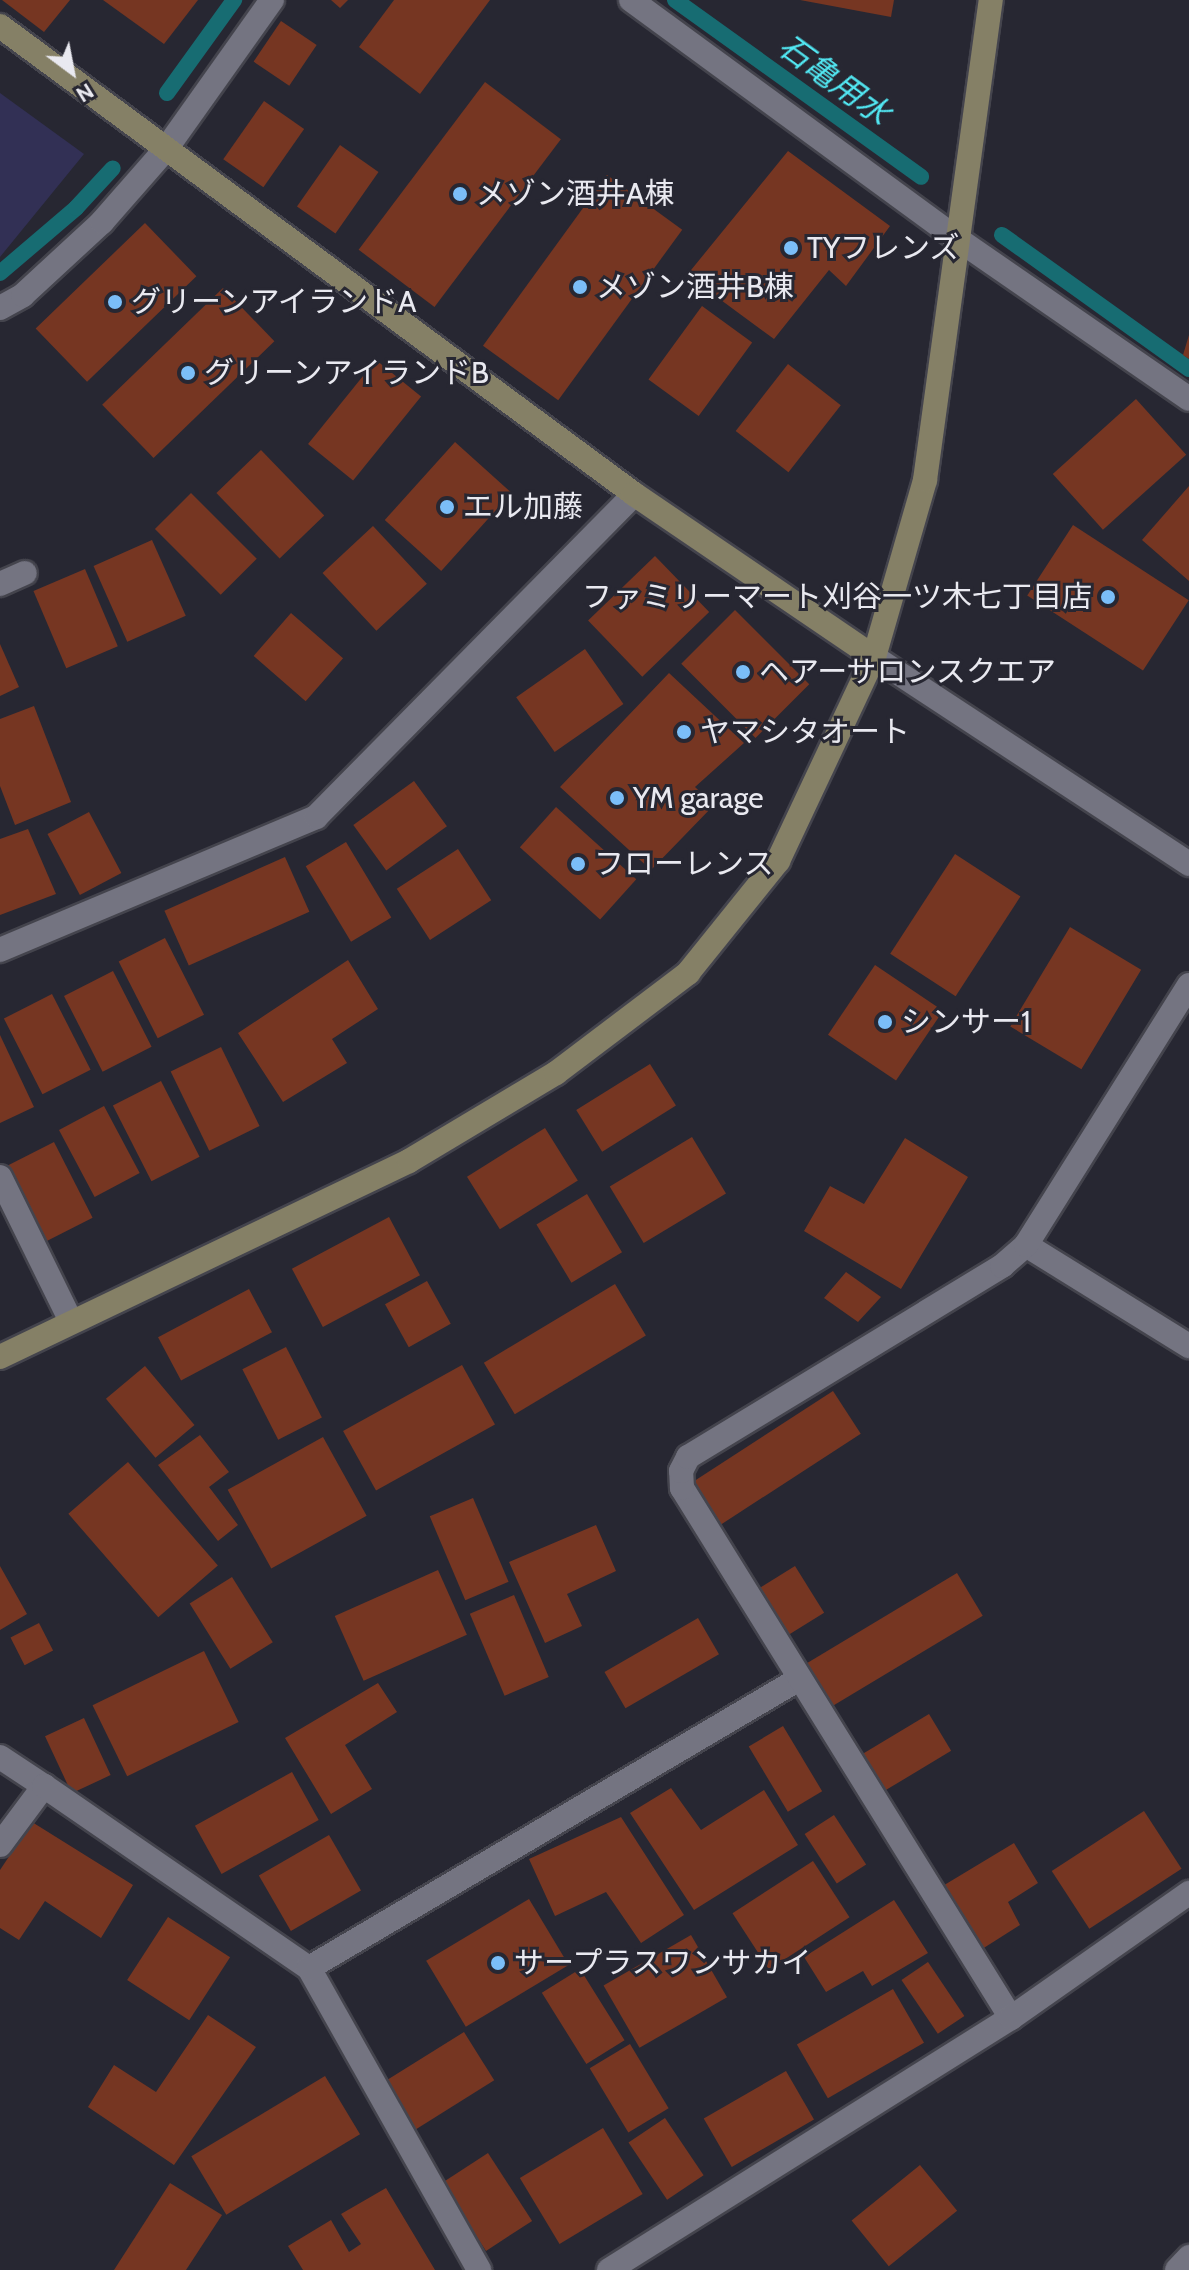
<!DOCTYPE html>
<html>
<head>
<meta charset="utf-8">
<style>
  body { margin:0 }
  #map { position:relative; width:1189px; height:2270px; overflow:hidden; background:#272732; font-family:Cabin,"Noto Sans JP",sans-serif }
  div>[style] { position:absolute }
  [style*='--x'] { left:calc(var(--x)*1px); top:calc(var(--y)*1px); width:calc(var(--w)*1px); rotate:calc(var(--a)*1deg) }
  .green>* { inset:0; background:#323055 }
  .stream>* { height:16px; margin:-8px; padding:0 8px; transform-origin:8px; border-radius:8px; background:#176c72 }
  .building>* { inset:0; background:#763622; transform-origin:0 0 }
  .roads { filter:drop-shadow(2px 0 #44444d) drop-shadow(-2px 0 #44444d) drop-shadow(0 2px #44444d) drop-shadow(0 -2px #44444d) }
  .street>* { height:24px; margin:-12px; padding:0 12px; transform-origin:12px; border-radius:12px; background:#747481 }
  .secondary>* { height:24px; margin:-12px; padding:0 12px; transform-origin:12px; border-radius:12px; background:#858066 }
  .dots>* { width:22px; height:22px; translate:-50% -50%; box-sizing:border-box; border:4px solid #272732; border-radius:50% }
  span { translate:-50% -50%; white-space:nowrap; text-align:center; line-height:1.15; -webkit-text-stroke:6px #272732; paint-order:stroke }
  .poi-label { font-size:30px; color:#e9e9f0 }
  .left { translate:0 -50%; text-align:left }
  .right { translate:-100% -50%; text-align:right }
  .water-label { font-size:32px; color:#52e8f3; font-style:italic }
  .north { position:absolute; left:32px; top:32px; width:80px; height:80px; -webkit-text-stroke:6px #272732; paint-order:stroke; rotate:148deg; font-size:22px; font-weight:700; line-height:32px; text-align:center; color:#e9e9f0 }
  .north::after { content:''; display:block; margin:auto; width:28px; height:36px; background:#e9e9f0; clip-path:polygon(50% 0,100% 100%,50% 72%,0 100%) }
</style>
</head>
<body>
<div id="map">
  <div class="green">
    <i style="clip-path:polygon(0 93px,84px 154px,0 257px)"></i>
  </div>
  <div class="stream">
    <i style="--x:675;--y:0;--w:303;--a:35.7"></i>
    <i style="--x:167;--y:93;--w:115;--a:-54.2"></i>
    <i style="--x:1002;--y:235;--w:230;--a:35.6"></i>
    <i style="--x:0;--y:273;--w:100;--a:-40.5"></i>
    <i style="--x:76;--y:208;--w:54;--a:-47.2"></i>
  </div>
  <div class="building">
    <i style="clip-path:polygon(2px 0,70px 0,44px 32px)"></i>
    <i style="clip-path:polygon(103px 0,198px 0,164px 44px)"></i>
    <i style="clip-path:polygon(331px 0,348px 0,340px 8px)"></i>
    <i style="clip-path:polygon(394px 0,490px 0,420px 94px,359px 47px)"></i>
    <i style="clip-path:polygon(800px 0,894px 0,891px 17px)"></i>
    <i style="left:281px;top:21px;width:43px;height:49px;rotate:34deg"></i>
    <i style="left:485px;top:82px;width:95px;height:210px;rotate:37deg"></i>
    <i style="left:264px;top:101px;width:49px;height:71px;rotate:35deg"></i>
    <i style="left:340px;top:145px;width:47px;height:75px;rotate:35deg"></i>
    <i style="clip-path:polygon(788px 151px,890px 226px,846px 286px,829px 270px,774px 339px,687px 275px)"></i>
    <i style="left:607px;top:175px;width:93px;height:211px;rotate:36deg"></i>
    <i style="left:145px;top:223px;width:74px;height:152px;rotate:46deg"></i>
    <i style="left:223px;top:288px;width:74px;height:168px;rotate:46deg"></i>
    <i style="left:702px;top:306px;width:62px;height:91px;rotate:36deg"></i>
    <i style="clip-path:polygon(1189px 335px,1189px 359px,1183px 355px)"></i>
    <i style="left:376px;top:360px;width:58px;height:108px;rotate:39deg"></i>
    <i style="left:788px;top:364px;width:67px;height:85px;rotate:38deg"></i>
    <i style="left:1136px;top:399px;width:75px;height:112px;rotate:48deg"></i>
    <i style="left:455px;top:442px;width:76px;height:105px;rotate:42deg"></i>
    <i style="left:261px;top:450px;width:91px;height:62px;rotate:46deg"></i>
    <i style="clip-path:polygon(1189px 486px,1189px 581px,1142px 540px)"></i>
    <i style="left:191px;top:493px;width:93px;height:51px;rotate:45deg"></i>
    <i style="left:1073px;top:525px;width:138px;height:84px;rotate:33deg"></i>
    <i style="left:373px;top:526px;width:79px;height:69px;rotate:47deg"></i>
    <i style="left:152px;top:540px;width:83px;height:64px;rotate:66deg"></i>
    <i style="left:655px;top:556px;width:78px;height:93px;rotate:46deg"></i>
    <i style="left:85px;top:569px;width:84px;height:56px;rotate:67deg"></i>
    <i style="left:735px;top:610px;width:105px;height:76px;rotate:45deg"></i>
    <i style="left:291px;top:613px;width:69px;height:57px;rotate:41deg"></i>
    <i style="clip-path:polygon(0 644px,19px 687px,0 696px)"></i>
    <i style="left:585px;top:649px;width:67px;height:84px;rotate:55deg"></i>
    <i style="clip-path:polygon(669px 673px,744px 743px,695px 787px,714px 805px,651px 870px,560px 787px)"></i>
    <i style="clip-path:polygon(34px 706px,71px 802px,15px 825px,0 786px,0 719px)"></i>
    <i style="left:414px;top:781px;width:56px;height:75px;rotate:54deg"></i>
    <i style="left:556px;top:807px;width:108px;height:54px;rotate:42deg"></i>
    <i style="left:89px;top:812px;width:69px;height:47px;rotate:62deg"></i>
    <i style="clip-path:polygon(28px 829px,56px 894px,0 915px,0 839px)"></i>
    <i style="left:346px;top:842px;width:88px;height:47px;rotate:59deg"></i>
    <i style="left:458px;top:849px;width:61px;height:73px;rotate:57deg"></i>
    <i style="left:955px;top:854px;width:78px;height:119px;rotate:33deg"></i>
    <i style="left:285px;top:857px;width:60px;height:132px;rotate:66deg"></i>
    <i style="left:1070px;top:927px;width:83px;height:116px;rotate:31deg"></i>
    <i style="left:165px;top:938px;width:86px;height:52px;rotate:63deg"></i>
    <i style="clip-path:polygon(348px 960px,378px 1009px,332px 1039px,347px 1063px,283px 1102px,238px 1033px)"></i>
    <i style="left:875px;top:965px;width:82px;height:84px;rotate:34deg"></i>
    <i style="left:113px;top:971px;width:85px;height:55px;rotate:63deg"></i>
    <i style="left:52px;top:994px;width:85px;height:54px;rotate:63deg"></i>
    <i style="clip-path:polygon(0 1035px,34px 1107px,0 1123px)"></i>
    <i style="left:221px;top:1047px;width:88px;height:56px;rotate:64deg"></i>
    <i style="left:650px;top:1064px;width:49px;height:87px;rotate:58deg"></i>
    <i style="left:161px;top:1081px;width:85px;height:54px;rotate:63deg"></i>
    <i style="left:104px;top:1106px;width:76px;height:51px;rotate:62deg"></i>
    <i style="left:545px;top:1128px;width:62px;height:92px;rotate:58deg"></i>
    <i style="left:692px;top:1137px;width:66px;height:96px;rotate:59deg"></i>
    <i style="clip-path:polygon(905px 1138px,968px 1177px,901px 1289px,804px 1231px,830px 1186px,864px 1204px)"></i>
    <i style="left:54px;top:1142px;width:85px;height:53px;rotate:63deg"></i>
    <i style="left:587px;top:1194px;width:68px;height:59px;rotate:59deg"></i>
    <i style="left:389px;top:1217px;width:66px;height:110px;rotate:62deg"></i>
    <i style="clip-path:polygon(846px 1272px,881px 1297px,858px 1322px,824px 1298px)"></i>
    <i style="left:427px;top:1281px;width:49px;height:48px;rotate:61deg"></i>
    <i style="left:615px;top:1284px;width:60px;height:153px;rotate:59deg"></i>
    <i style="left:249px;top:1289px;width:49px;height:103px;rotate:62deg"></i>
    <i style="left:286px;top:1347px;width:79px;height:49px;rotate:63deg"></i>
    <i style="left:462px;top:1365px;width:68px;height:136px;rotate:61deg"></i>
    <i style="left:145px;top:1366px;width:77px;height:51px;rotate:50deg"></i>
    <i style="left:833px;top:1391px;width:51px;height:170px;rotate:57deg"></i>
    <i style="clip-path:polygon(200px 1435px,229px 1472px,209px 1487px,238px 1525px,218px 1541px,158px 1465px)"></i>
    <i style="left:323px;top:1437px;width:90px;height:109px;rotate:61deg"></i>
    <i style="left:128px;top:1462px;width:137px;height:79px;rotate:49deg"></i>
    <i style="left:473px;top:1498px;width:91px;height:47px;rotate:67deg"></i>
    <i style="clip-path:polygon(596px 1525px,616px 1571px,567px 1594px,582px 1626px,545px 1643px,509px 1562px)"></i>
    <i style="clip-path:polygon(0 1566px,27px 1614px,0 1630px)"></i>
    <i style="left:795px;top:1566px;width:55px;height:48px;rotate:58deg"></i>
    <i style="left:438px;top:1570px;width:71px;height:113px;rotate:66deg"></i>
    <i style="left:957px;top:1573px;width:50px;height:182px;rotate:59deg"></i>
    <i style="left:232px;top:1577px;width:77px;height:50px;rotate:58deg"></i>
    <i style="left:514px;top:1595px;width:89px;height:48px;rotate:67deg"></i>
    <i style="left:698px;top:1618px;width:42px;height:108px;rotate:60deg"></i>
    <i style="left:39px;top:1623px;width:31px;height:32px;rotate:63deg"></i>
    <i style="left:204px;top:1651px;width:79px;height:124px;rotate:64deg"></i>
    <i style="clip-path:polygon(378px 1683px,397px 1712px,345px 1745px,372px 1789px,331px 1814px,285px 1738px)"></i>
    <i style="left:929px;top:1714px;width:43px;height:82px;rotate:59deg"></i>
    <i style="left:84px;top:1718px;width:63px;height:43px;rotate:65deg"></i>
    <i style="left:783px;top:1726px;width:76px;height:40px;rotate:59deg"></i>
    <i style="left:292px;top:1772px;width:55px;height:111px;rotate:61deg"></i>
    <i style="clip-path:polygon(671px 1788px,701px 1830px,764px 1790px,798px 1845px,694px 1910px,630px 1813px)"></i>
    <i style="left:1144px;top:1811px;width:69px;height:110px;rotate:57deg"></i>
    <i style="left:834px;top:1815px;width:59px;height:35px;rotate:57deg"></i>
    <i style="clip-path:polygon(621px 1817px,684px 1915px,641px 1943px,606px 1892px,555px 1916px,529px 1859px)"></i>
    <i style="clip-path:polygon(32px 1822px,133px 1885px,101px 1938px,45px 1901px,19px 1940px,0 1928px,0 1870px)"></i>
    <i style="left:329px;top:1835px;width:64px;height:81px;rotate:60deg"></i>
    <i style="clip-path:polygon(1014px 1843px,1038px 1883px,1008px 1902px,1020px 1925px,979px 1951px,941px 1887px)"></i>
    <i style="left:813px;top:1861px;width:67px;height:96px;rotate:57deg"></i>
    <i style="left:529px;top:1899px;width:77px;height:120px;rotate:59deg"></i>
    <i style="clip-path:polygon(894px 1900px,928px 1953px,872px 1986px,863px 1971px,826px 1992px,804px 1957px)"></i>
    <i style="left:168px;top:1917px;width:74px;height:75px;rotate:33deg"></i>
    <i style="left:691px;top:1935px;width:72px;height:101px;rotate:60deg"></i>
    <i style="left:928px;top:1962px;width:65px;height:32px;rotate:56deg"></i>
    <i style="left:580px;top:1969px;width:84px;height:45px;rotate:58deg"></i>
    <i style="left:893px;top:1989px;width:62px;height:111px;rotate:60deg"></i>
    <i style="clip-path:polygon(208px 2015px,256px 2047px,174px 2165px,88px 2107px,114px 2065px,156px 2092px)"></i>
    <i style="left:464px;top:2032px;width:57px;height:95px;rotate:58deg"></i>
    <i style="left:630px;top:2044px;width:75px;height:47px;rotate:59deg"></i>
    <i style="left:786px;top:2071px;width:56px;height:95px;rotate:60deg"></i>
    <i style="left:325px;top:2076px;width:68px;height:156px;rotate:59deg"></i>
    <i style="left:665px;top:2118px;width:69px;height:44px;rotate:56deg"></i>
    <i style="left:603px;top:2128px;width:77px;height:97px;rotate:59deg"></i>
    <i style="left:488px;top:2153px;width:81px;height:55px;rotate:57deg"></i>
    <i style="left:920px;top:2165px;width:59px;height:88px;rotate:51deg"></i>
    <i style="clip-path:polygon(170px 2183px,222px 2215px,186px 2270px,114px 2270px)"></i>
    <i style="clip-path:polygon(386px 2188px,435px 2270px,303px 2270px,288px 2246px,331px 2220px,349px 2252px,361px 2244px,341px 2214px)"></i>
  </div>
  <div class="roads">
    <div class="street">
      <i style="--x:631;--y:0;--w:403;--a:36.2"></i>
      <i style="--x:956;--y:238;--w:283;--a:34.6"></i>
      <i style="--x:0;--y:308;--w:26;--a:-29"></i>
      <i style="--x:23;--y:295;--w:108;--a:-42.7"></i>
      <i style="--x:102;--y:222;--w:97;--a:-48.8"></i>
      <i style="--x:166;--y:149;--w:183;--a:-54.6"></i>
      <i style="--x:0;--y:584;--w:27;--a:-24"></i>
      <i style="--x:874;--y:657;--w:377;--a:33.3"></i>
      <i style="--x:0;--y:950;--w:343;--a:-22.8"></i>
      <i style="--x:316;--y:817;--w:453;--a:-45.4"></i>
      <i style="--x:0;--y:1177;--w:161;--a:63.8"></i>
      <i style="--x:1026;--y:1245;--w:192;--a:31.8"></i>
      <i style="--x:0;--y:1757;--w:53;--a:33.4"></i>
      <i style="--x:0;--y:1845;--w:74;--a:-53.3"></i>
      <i style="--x:44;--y:1786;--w:321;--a:34.5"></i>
      <i style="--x:309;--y:1968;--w:347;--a:60.6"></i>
      <i style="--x:309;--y:1968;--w:569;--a:-30.53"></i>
      <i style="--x:1011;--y:2018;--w:624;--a:-121.83"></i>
      <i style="--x:682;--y:1488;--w:17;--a:-93"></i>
      <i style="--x:681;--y:1471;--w:16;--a:-63"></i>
      <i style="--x:688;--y:1457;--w:368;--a:-31.3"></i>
      <i style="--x:1002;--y:1266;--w:32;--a:-41"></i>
      <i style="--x:1026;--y:1245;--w:307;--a:-57.9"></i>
      <i style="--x:609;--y:2270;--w:474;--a:-32.1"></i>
      <i style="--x:1011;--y:2018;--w:218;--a:-35.1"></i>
      <i style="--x:1177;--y:2270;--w:18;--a:-47"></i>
    </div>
    <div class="secondary">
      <i style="--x:0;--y:26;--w:788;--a:36.43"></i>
      <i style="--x:634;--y:494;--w:290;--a:34.2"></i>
      <i style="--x:0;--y:1357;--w:454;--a:-25.6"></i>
      <i style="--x:409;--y:1161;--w:171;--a:-30.9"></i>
      <i style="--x:556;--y:1073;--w:166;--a:-37.1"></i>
      <i style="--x:688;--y:973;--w:144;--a:-51.2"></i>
      <i style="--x:778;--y:861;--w:225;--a:-64.8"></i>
      <i style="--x:874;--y:657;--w:184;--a:-73.9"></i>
      <i style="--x:925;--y:480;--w:485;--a:-82.2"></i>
    </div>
  </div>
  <div class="dots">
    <i style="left:460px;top:194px;background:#7bbef8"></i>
    <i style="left:791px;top:248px;background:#7bbef8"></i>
    <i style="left:580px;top:287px;background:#7bbef8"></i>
    <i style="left:115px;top:302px;background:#7bbef8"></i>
    <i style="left:188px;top:373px;background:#7bbef8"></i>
    <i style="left:447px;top:507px;background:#7bbef8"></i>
    <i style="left:1108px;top:597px;background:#7bbef8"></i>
    <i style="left:743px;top:672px;background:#7bbef8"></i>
    <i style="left:684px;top:732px;background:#7bbef8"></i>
    <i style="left:617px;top:798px;background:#7bbef8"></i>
    <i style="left:578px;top:864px;background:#7bbef8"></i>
    <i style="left:885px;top:1022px;background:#7bbef8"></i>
    <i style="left:498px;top:1963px;background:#7bbef8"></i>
  </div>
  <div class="poi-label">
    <span class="left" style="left:476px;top:194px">メゾン酒井A棟</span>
    <span class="left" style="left:807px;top:248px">TYフレンズ</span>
    <span class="left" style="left:596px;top:287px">メゾン酒井B棟</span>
    <span class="left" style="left:131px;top:302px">グリーンアイランドA</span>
    <span class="left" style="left:204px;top:373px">グリーンアイランドB</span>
    <span class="left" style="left:463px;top:507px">エル加藤</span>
    <span class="right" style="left:1092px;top:597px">ファミリーマート刈谷一ツ木七丁目店</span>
    <span class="left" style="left:759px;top:672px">ヘアーサロンスクエア</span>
    <span class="left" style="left:700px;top:732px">ヤマシタオート</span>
    <span class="left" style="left:633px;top:798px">YM garage</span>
    <span class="left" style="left:594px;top:864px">フローレンス</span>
    <span class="left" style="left:901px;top:1022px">シンサー1</span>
    <span class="left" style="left:514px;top:1963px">サープラスワンサカイ</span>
  </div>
  <div class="water-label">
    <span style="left:834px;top:80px;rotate:36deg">石亀用水</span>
  </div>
  <div class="north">N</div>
</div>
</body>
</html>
